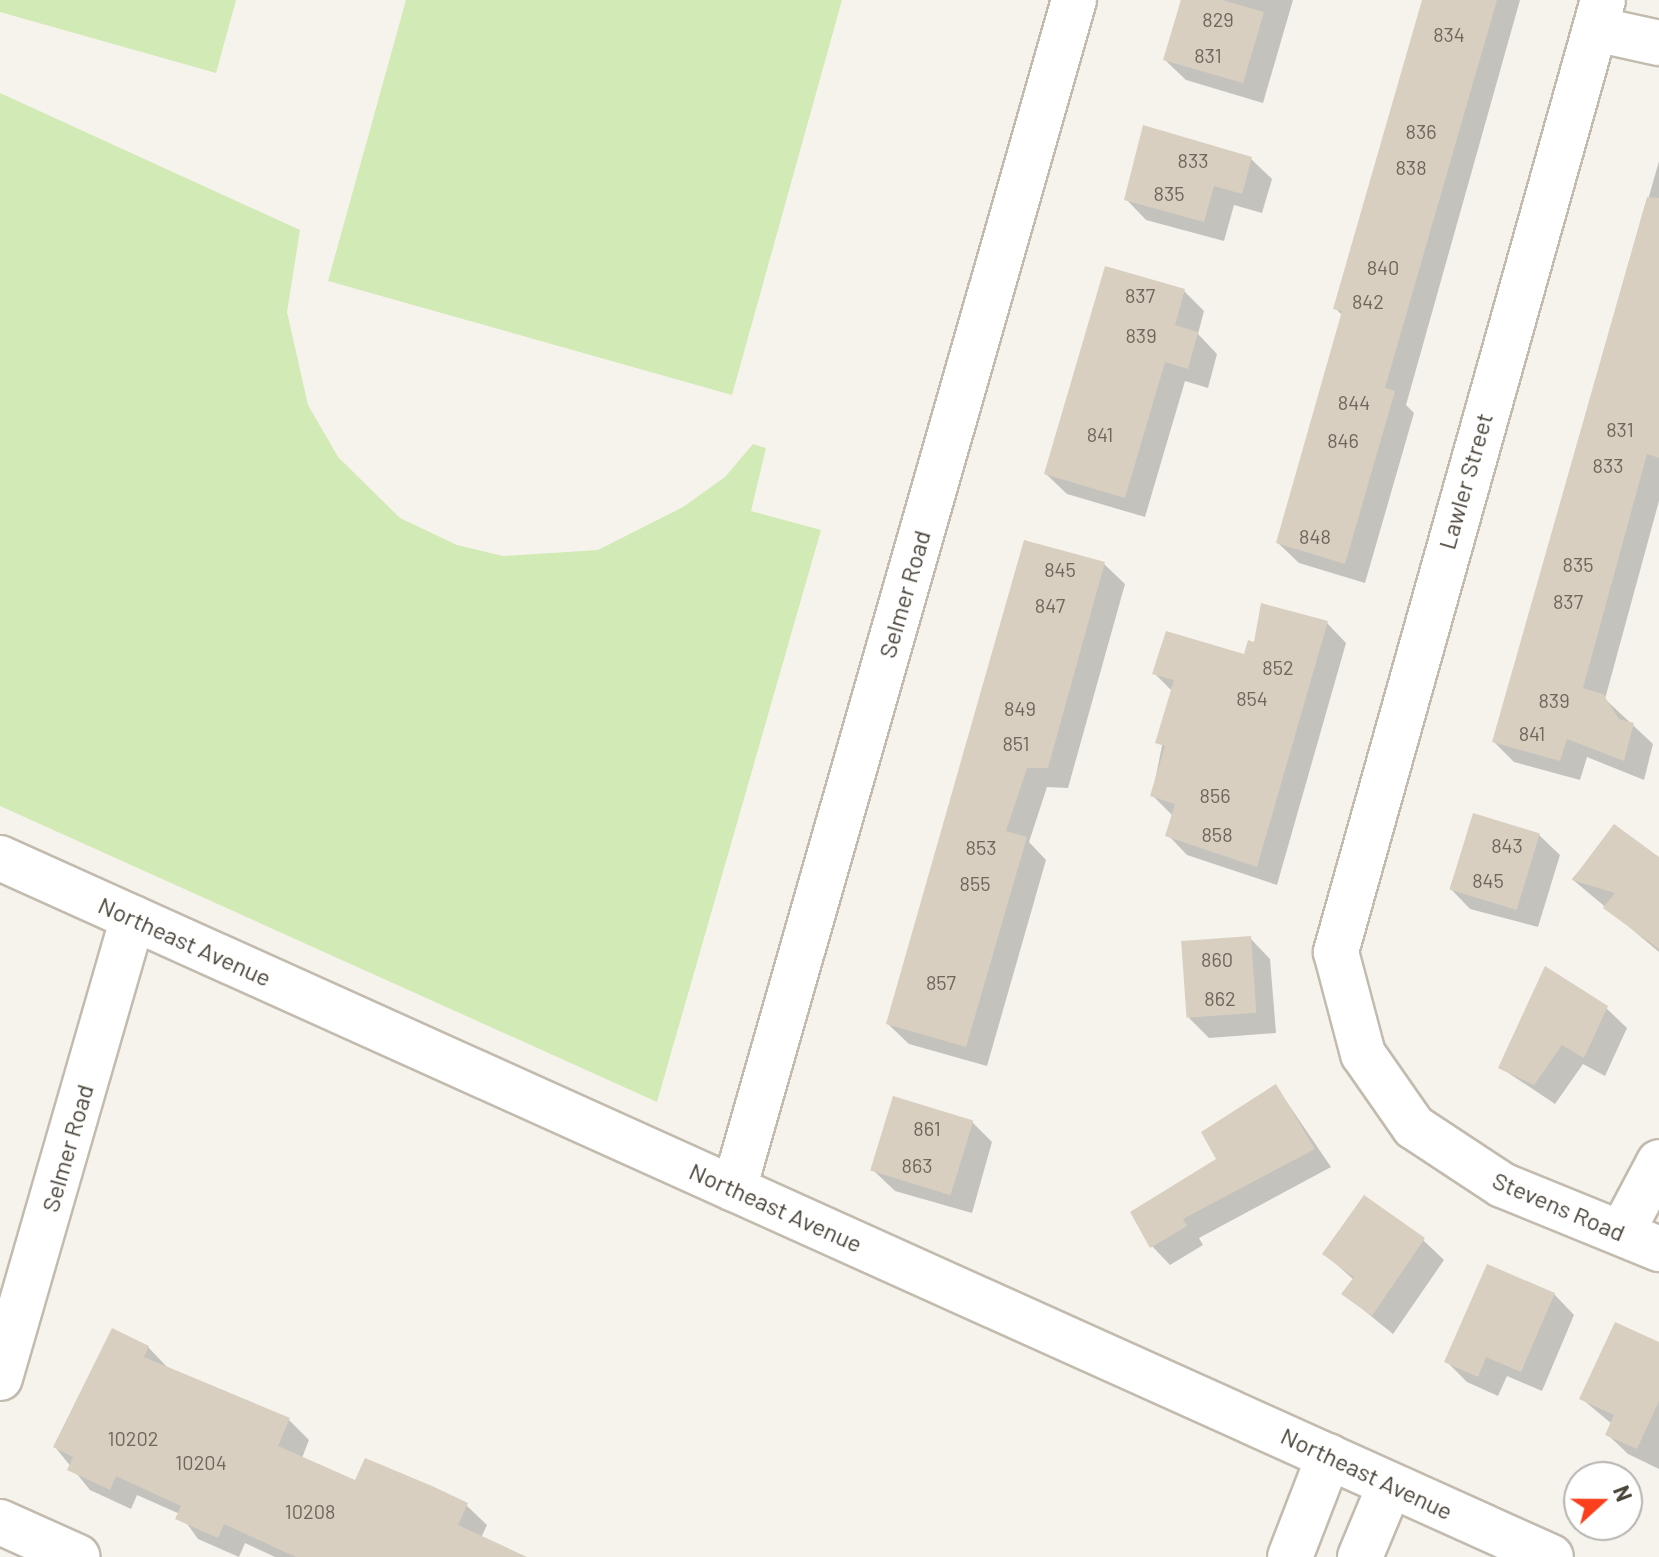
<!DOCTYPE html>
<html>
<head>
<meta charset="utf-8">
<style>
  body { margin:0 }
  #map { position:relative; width:1659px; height:1557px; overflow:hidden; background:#f6f3ec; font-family:Barlow,sans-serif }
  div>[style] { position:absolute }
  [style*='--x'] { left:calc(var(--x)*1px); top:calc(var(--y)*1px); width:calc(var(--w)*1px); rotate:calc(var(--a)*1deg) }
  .green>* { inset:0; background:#d2eab5 }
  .shadow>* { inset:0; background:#0003 }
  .building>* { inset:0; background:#d8cfc1; transform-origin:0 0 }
  .roads { filter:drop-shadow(2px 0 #c2bbae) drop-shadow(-2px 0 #c2bbae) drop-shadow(0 2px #c2bbae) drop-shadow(0 -2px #c2bbae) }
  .minor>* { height:44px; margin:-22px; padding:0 22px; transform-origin:22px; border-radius:22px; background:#fff }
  span { translate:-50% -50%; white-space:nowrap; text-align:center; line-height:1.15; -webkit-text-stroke:6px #fff; paint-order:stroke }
  .number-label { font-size:20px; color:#6e675b }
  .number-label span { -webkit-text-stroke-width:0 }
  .street-label { font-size:24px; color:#4b4439 }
  .north { position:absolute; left:1563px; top:1461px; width:80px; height:80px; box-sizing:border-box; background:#fff; border:2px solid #b7b4b0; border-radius:50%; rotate:69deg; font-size:22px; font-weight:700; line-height:32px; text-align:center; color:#4b4439 }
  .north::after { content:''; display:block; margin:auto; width:28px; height:36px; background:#fc3f1d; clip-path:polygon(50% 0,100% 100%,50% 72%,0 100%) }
</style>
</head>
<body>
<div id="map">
  <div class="green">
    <i style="clip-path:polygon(0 0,236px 0,216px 73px,0 12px)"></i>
    <i style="clip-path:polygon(406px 0,842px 0,732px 395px,328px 281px)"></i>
    <i style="clip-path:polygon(0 93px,300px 230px,287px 312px,308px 405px,338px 457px,400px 518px,457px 545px,503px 556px,598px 550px,683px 507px,725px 477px,753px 444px,766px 448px,751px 511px,821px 530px,657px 1102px,0 806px)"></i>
  </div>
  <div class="shadow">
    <i style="clip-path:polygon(1181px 0,1293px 0,1263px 103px,1186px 80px,1165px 60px)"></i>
    <i style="clip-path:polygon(1427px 0,1520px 0,1406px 405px,1414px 413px,1365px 583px,1299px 563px,1278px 543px,1343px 316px,1335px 308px)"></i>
    <i style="clip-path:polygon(1251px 159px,1272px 179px,1262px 213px,1234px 205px,1224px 241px,1146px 220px,1126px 199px)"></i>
    <i style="clip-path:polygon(1659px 161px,1659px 501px,1605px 699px,1653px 744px,1644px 780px,1587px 757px,1580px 780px,1514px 762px,1494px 742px)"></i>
    <i style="clip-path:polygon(1184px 291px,1204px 311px,1198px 334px,1217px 354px,1208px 388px,1185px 381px,1145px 517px,1067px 494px,1046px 474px)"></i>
    <i style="clip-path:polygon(1104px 564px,1125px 584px,1068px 788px,1047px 787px,1029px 842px,1046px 860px,987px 1066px,909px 1044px,888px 1024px)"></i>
    <i style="clip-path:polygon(1327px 623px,1346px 643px,1277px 885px,1187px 855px,1168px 835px,1172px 815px,1152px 795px,1173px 692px,1154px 673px,1245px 657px,1256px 644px)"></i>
    <i style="clip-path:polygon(1474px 816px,1539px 835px,1560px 855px,1538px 927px,1470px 909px,1450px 888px)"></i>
    <i style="clip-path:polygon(1616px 828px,1659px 860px,1659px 952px,1572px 879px)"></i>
    <i style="clip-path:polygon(1250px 938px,1270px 959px,1276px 1033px,1209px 1038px,1189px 1018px)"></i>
    <i style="clip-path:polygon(1606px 1008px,1627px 1028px,1605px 1076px,1583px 1064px,1555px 1104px,1501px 1068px)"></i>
    <i style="clip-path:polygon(1276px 1086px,1331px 1167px,1199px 1238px,1203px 1245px,1170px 1265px,1152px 1246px)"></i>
    <i style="clip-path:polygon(972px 1122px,992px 1142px,972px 1213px,895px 1191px,874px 1171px)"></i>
    <i style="clip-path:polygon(1423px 1240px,1444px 1260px,1393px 1334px,1344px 1294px,1354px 1280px,1325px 1254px)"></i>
    <i style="clip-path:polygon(1554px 1294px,1574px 1315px,1542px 1391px,1507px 1376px,1498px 1396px,1467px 1382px,1447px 1362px)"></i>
    <i style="clip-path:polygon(1659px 1344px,1659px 1469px,1628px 1454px,1607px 1434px,1612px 1424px,1582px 1399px)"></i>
    <i style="clip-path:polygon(148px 1347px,168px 1368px,289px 1420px,309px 1440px,302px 1458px,356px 1483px,466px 1505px,487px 1525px,481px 1538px,524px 1557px,275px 1557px,245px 1543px,239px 1557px,198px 1539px,180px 1514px,137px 1495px,131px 1509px,90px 1490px,55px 1447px)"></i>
  </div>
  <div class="building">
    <i style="clip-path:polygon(1181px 0,1222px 0,1264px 12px,1243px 83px,1163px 60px)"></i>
    <i style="clip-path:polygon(1422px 0,1497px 0,1385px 388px,1395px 391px,1345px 564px,1276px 543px,1342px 311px,1333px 309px)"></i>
    <i style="clip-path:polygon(1143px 125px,1252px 157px,1242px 194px,1214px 186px,1204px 222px,1124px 200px)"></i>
    <i style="clip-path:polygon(1647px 197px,1659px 198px,1659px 458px,1647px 454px,1583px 688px,1603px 694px,1619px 719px,1634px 723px,1624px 761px,1567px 739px,1560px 761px,1492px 742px)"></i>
    <i style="clip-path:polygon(1105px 266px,1185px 289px,1175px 325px,1198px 332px,1188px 369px,1165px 362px,1125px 498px,1044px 474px)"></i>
    <i style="clip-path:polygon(1024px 540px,1105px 562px,1048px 768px,1027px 768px,1006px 831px,1027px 837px,966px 1047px,886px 1024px)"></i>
    <i style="clip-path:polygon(1261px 603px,1328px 621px,1257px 867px,1165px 836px,1175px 804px,1150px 796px,1165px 746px,1155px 743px,1174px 680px,1152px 674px,1166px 631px,1244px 654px,1248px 640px,1254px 642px)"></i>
    <i style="left:1473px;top:813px;width:70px;height:80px;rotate:17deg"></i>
    <i style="clip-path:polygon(1614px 824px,1659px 857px,1659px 949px,1603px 908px,1615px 893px,1572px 880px)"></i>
    <i style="left:1251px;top:936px;width:77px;height:70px;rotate:86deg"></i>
    <i style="clip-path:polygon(1545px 966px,1608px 1006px,1584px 1058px,1562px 1045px,1534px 1085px,1498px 1068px)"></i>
    <i style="clip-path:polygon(1276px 1084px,1315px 1149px,1183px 1219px,1187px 1226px,1150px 1248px,1130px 1212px,1216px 1159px,1201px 1132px)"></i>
    <i style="left:893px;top:1096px;width:84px;height:78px;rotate:17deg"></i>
    <i style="clip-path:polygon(1364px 1195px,1425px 1238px,1372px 1316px,1341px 1294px,1354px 1277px,1322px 1254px)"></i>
    <i style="clip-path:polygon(1487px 1264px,1555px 1293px,1521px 1372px,1486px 1357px,1478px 1377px,1444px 1362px)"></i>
    <i style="clip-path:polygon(1615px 1322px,1659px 1342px,1659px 1401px,1637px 1449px,1605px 1435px,1614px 1415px,1579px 1399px)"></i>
    <i style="clip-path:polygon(112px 1328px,149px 1346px,144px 1357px,290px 1418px,278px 1446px,355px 1480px,365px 1458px,432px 1486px,468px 1503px,458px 1525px,527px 1557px,296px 1557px,224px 1524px,218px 1538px,175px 1519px,181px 1506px,116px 1476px,110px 1490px,67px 1470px,73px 1457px,53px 1447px)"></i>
  </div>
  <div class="roads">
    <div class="minor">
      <i style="--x:1603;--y:0;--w:989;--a:105.67"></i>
      <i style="--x:1336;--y:952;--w:106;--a:75.2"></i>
      <i style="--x:1363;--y:1054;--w:89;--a:55.1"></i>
      <i style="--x:1414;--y:1127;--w:105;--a:33.4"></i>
      <i style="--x:1502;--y:1185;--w:170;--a:22.2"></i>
      <i style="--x:1595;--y:29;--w:66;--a:12.3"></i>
      <i style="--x:0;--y:858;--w:1701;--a:24.26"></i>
      <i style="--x:734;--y:1189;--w:1237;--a:-74.04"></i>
      <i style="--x:1622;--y:1232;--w:79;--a:-62.1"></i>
      <i style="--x:0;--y:1378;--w:479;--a:-73.9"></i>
      <i style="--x:0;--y:1522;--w:85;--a:24.2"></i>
      <i style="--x:1290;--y:1557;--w:108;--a:-68.9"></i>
      <i style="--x:1360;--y:1557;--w:78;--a:-67.4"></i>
    </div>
  </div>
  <div class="number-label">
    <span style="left:1218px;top:19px">829</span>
    <span style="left:1449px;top:34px">834</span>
    <span style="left:1208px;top:55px">831</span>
    <span style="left:1421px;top:131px">836</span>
    <span style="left:1193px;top:160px">833</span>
    <span style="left:1411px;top:167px">838</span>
    <span style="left:1169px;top:193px">835</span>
    <span style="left:1383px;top:267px">840</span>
    <span style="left:1140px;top:295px">837</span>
    <span style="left:1368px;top:301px">842</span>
    <span style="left:1141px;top:335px">839</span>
    <span style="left:1354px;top:402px">844</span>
    <span style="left:1620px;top:429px">831</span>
    <span style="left:1100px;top:434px">841</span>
    <span style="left:1343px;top:440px">846</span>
    <span style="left:1608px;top:465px">833</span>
    <span style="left:1315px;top:536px">848</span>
    <span style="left:1578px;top:564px">835</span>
    <span style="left:1060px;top:569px">845</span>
    <span style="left:1568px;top:601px">837</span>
    <span style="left:1050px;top:605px">847</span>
    <span style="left:1278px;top:667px">852</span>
    <span style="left:1252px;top:698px">854</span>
    <span style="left:1554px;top:700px">839</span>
    <span style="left:1020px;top:708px">849</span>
    <span style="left:1532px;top:733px">841</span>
    <span style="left:1016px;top:743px">851</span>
    <span style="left:1215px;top:795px">856</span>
    <span style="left:1217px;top:834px">858</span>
    <span style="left:1507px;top:845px">843</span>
    <span style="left:981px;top:847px">853</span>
    <span style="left:1488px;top:880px">845</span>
    <span style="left:975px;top:883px">855</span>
    <span style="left:1217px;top:959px">860</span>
    <span style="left:941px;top:982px">857</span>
    <span style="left:1220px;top:998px">862</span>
    <span style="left:927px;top:1128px">861</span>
    <span style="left:917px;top:1165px">863</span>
    <span style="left:133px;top:1438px">10202</span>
    <span style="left:201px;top:1462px">10204</span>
    <span style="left:310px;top:1511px">10208</span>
  </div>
  <div class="street-label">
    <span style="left:1465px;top:481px;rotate:-74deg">Lawler Street</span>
    <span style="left:904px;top:594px;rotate:-74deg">Selmer Road</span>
    <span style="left:185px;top:941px;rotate:24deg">Northeast Avenue</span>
    <span style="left:67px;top:1148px;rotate:-74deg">Selmer Road</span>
    <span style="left:1559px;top:1206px;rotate:23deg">Stevens Road</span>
    <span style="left:776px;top:1207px;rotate:24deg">Northeast Avenue</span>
    <span style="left:1367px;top:1473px;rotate:25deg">Northeast Avenue</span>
  </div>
  <div class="north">N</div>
</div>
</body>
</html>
